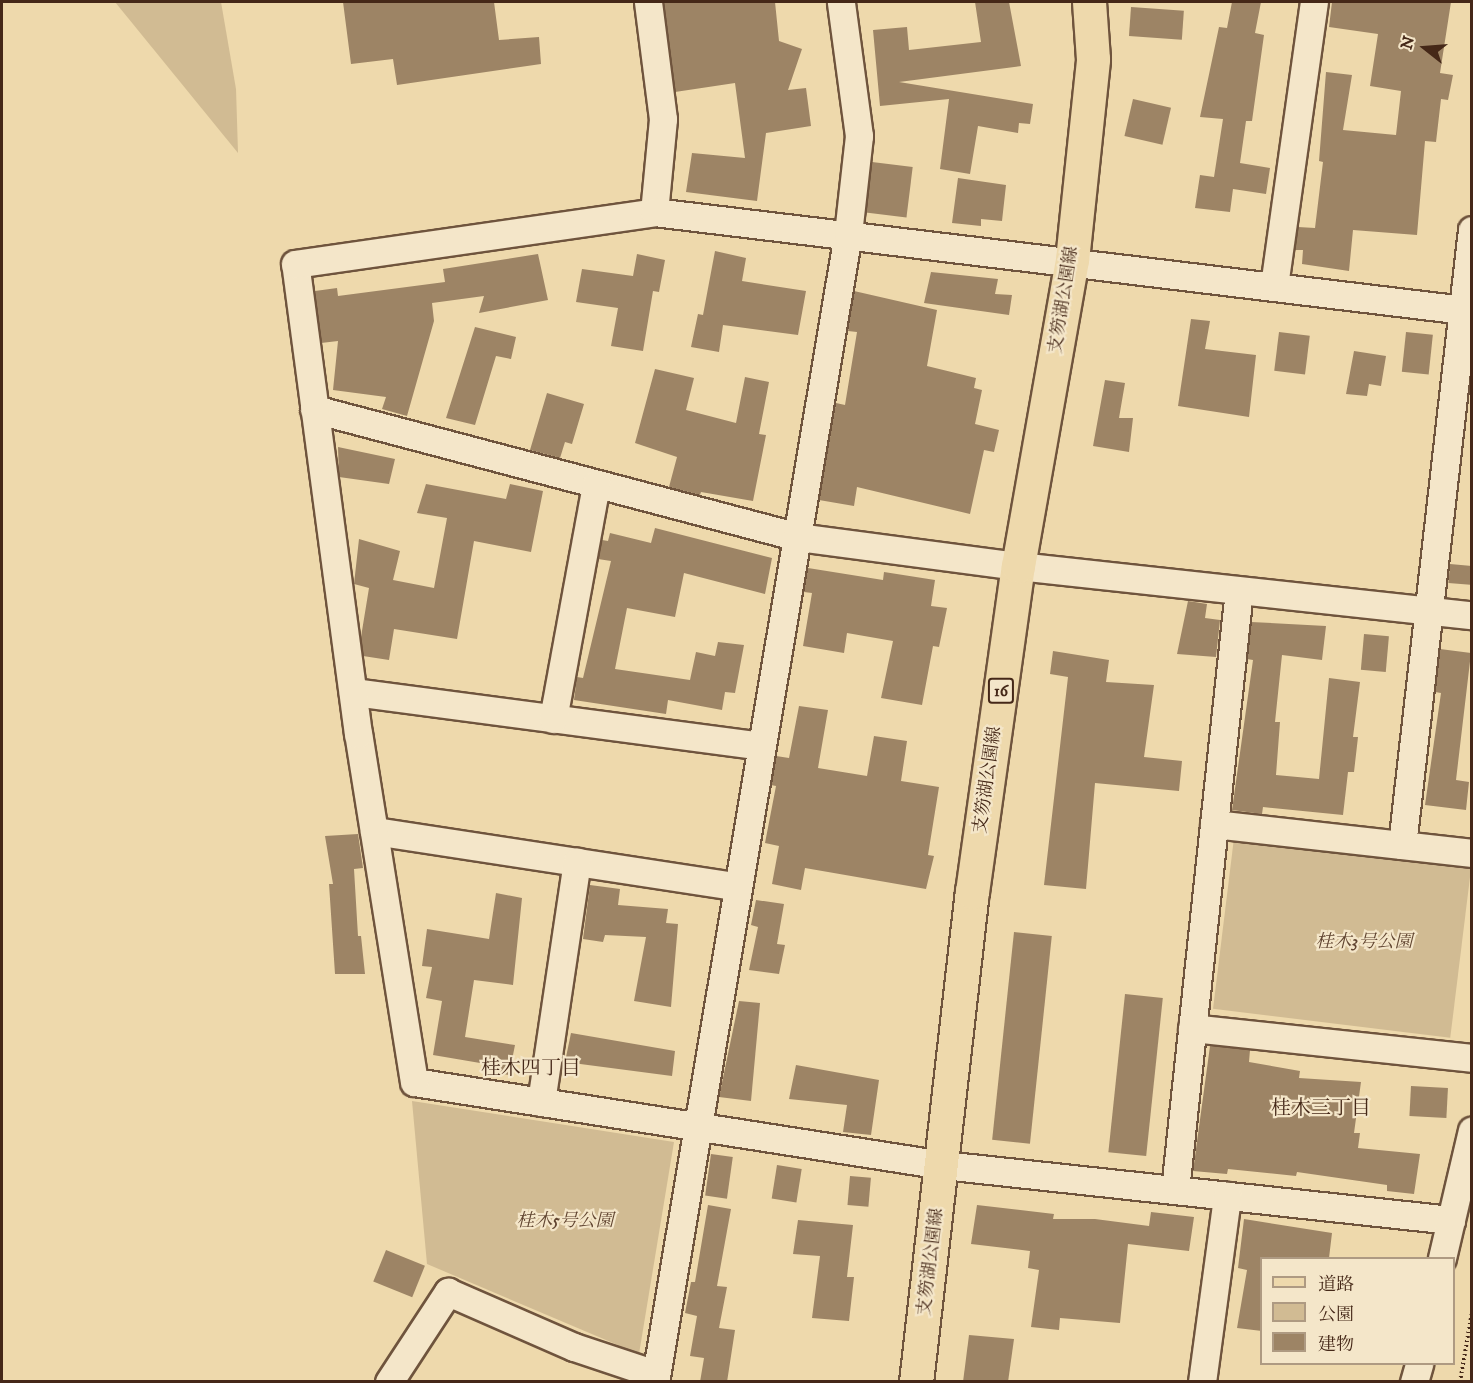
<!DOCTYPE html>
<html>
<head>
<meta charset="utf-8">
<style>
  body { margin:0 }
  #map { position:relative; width:1473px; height:1383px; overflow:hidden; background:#eed9ac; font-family:"IM FELL DW Pica","Noto Serif JP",serif }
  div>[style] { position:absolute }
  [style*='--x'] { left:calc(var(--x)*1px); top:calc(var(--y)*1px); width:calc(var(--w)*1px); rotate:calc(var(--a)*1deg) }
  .green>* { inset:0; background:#d1bb93; transform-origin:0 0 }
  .building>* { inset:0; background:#9d8465; transform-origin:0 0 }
  .path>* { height:4px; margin-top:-2px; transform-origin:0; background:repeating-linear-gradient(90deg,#452818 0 1.5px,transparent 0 4.5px) }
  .roads { filter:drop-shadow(2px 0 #6f543d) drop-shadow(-2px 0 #6f543d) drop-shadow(0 2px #6f543d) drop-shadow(0 -2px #6f543d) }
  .street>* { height:27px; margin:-13.5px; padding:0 13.5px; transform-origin:13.5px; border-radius:13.5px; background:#f4e6c9 }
  .primary>* { height:33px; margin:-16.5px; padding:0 16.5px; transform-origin:16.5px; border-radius:16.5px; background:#eed9ac }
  span { translate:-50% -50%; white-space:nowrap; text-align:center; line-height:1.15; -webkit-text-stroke:4.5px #f4e6c9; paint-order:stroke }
  .shield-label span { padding:2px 4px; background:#f4e6c9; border:2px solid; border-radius:4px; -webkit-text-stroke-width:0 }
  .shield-label { font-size:16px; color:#452818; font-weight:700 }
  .street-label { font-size:18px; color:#452818 }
  .park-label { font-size:18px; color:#614531; font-style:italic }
  .neighbourhood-label { font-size:20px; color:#452818 }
  .frame { position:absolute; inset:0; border:3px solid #452818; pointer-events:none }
  .legend { position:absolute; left:1260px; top:1257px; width:195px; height:108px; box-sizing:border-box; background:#f4e6c9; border:2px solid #ae9a82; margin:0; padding:8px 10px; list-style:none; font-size:18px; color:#452818 }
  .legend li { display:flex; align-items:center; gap:12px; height:30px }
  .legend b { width:30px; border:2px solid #ae9a82 }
  .north { position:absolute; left:1395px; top:18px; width:60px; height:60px; -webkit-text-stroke:4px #f4e6c9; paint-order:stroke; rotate:287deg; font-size:16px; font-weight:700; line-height:24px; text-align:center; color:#452818 }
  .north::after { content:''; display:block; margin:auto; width:21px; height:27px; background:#452818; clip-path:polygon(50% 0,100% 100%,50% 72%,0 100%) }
</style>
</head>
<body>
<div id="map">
  <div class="green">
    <i style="clip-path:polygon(115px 2px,221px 2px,236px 89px,238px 153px)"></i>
    <i style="left:1234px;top:838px;width:239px;height:172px;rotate:7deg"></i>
    <i style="clip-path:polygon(412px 1101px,674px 1142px,639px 1354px,427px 1264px)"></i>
  </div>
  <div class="building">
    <i style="clip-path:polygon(343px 2px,494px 2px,499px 40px,539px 37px,541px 64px,397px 85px,393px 59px,351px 64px)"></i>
    <i style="clip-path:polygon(664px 2px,775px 2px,779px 41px,802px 49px,788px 90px,806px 88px,811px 126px,766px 133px,757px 201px,686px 192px,692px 153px,745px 158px,735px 83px,675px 92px)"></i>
    <i style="clip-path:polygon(975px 2px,1009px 2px,1021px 66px,899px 82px,1033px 104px,1030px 124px,1019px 123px,1018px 133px,978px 126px,970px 174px,940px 169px,949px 99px,880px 106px,873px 30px,907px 27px,909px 50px,981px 42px)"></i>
    <i style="clip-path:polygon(1232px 2px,1261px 2px,1255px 33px,1264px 35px,1252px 121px,1246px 121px,1240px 163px,1270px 168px,1266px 194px,1233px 189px,1230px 212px,1195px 208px,1200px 175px,1214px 177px,1223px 119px,1200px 117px,1219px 27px,1227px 28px)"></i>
    <i style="clip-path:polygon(1332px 2px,1451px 2px,1440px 73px,1453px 75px,1448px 100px,1441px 99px,1436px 142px,1425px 141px,1417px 235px,1353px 230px,1349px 271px,1302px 264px,1303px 250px,1295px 250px,1298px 227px,1315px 228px,1323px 162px,1319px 161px,1326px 72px,1352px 75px,1343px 130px,1396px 135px,1401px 91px,1370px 86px,1378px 34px,1329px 27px)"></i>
    <i style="left:1131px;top:7px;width:53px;height:29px;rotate:4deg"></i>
    <i style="left:1133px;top:99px;width:39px;height:38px;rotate:13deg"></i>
    <i style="left:872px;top:162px;width:41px;height:51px;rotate:7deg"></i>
    <i style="clip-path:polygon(958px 178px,1006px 185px,1002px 221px,981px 219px,981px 226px,952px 223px)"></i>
    <i style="clip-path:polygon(715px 251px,746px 258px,742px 281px,806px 291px,798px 335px,723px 325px,719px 352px,691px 347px,698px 314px,703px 315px)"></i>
    <i style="clip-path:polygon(538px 254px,548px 300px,479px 313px,484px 296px,432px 303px,434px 321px,407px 416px,382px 409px,386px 397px,333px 390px,338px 341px,321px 343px,315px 291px,337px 288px,338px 296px,445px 282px,443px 269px)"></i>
    <i style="clip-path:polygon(637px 254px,665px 260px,659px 292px,653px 291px,643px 351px,611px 346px,618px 308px,576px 302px,582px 269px,633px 276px)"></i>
    <i style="clip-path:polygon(931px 272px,998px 279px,995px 294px,1012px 295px,1009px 315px,924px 303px)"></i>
    <i style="clip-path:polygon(854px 291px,937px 310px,927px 366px,976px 378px,974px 388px,982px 390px,975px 424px,999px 430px,994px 452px,984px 450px,970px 514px,857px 487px,854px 506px,819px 500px,836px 403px,845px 405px,857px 332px,848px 331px)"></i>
    <i style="clip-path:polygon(1191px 319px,1210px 321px,1205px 349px,1256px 355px,1249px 417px,1178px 406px)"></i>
    <i style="clip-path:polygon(475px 327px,516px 337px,511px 359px,496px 356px,475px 425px,446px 418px)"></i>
    <i style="left:1279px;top:332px;width:31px;height:39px;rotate:7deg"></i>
    <i style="left:1406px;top:332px;width:27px;height:40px;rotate:6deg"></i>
    <i style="clip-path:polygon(1354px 351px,1386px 356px,1381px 386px,1369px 384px,1367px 396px,1346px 394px)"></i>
    <i style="clip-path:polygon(655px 369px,694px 378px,686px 410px,736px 423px,745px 377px,769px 382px,759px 434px,766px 435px,753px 501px,701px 492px,700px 495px,669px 487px,677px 457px,635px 443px)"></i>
    <i style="clip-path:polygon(1105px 380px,1125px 383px,1119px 418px,1133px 418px,1129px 452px,1093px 446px)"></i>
    <i style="clip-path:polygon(547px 393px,584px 404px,572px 444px,565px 442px,560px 458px,530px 450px)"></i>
    <i style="clip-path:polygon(338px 447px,395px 459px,389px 484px,339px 477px)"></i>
    <i style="clip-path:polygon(426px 484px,506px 499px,510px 484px,543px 491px,531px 552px,474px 541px,457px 639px,394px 629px,389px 660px,363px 656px,361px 637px,369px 588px,354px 584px,359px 539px,400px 551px,393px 580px,434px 588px,447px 518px,417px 513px)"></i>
    <i style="clip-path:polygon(655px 528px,772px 558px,765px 594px,684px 573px,675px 617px,627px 608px,615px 669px,690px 680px,696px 652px,715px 656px,718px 642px,744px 645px,735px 693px,725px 692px,722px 710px,668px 700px,666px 714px,574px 700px,577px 677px,583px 678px,611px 561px,598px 559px,602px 540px,608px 541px,610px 533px,651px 543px)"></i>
    <i style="left:1450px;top:564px;width:22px;height:19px;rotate:5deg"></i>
    <i style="clip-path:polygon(808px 568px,883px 580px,884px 572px,935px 580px,931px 606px,947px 608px,939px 647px,933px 646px,922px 705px,881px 698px,893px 641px,847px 633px,844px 653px,803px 646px,812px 593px,804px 592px)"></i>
    <i style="clip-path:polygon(1188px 601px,1207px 604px,1205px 618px,1220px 620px,1216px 657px,1177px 654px)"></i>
    <i style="clip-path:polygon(1251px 622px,1326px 626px,1322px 660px,1282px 655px,1275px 722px,1280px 722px,1276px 775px,1319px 779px,1329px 678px,1360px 682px,1353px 737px,1358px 737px,1354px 772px,1348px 772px,1343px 815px,1263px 807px,1262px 814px,1232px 810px,1253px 660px,1247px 659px)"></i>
    <i style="left:1364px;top:634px;width:25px;height:36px;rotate:5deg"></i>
    <i style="clip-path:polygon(1440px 649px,1471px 653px,1456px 780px,1469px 782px,1466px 810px,1425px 805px,1441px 693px,1435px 692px)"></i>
    <i style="clip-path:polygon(1053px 651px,1109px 660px,1106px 682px,1154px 685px,1144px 757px,1182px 761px,1179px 791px,1095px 783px,1086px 889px,1044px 885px,1068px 677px,1050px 674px)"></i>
    <i style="clip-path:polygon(799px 706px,828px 710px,818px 768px,867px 776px,874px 736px,907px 741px,901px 781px,939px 787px,928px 855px,934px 856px,926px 889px,805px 868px,801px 890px,772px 884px,779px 846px,765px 843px,776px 786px,771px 785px,776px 756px,789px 758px)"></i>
    <i style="clip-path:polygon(358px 834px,363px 868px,354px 869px,358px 936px,361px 936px,365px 974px,335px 974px,329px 884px,333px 884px,325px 836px)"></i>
    <i style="clip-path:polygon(590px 885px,620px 889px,618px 905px,668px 909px,666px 923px,678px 924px,671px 1007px,634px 1001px,646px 937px,605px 935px,603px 942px,583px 939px)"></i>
    <i style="clip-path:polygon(496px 893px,522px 898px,513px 985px,474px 980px,465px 1037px,515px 1045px,509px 1075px,485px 1071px,486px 1064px,433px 1055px,442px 1001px,426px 998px,432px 967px,422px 966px,427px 929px,489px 939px)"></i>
    <i style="clip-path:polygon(756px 900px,784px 904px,777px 944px,785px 945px,779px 974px,749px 970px,758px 927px,751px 925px)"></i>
    <i style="left:1014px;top:932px;width:38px;height:209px;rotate:6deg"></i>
    <i style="left:1125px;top:994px;width:38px;height:159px;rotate:6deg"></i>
    <i style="clip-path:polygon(739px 1001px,760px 1003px,751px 1101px,719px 1097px)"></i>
    <i style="clip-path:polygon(571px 1033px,675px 1051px,672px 1076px,565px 1062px)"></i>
    <i style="clip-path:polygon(1210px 1046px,1250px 1050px,1249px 1062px,1300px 1071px,1299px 1078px,1361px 1082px,1354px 1133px,1360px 1133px,1358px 1148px,1420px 1154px,1414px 1194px,1387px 1191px,1387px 1185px,1297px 1172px,1296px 1176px,1228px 1169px,1227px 1174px,1193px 1171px)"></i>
    <i style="clip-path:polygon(796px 1065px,879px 1080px,871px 1135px,843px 1132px,847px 1105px,789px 1099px)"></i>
    <i style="left:1411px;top:1086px;width:37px;height:30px;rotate:3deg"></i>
    <i style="left:711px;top:1154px;width:22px;height:42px;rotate:8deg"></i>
    <i style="left:777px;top:1165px;width:25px;height:34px;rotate:9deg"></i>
    <i style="left:850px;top:1176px;width:21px;height:29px;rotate:5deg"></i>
    <i style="clip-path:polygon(708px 1205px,731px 1209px,717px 1286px,727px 1287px,719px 1328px,735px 1330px,727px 1382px,700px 1382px,704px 1358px,690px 1356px,697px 1316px,685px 1313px,691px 1282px,695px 1282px)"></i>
    <i style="clip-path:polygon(977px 1205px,1054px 1214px,1053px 1219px,1095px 1219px,1149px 1226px,1151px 1212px,1194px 1217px,1189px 1251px,1128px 1244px,1120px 1323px,1060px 1318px,1059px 1330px,1031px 1327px,1039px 1270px,1028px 1268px,1030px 1251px,971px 1244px)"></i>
    <i style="clip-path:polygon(1244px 1219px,1332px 1233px,1329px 1258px,1262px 1258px,1262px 1331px,1237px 1328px,1247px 1270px,1238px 1268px)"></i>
    <i style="clip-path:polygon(798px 1220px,853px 1225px,847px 1277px,854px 1277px,849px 1321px,812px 1318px,820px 1256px,793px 1254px)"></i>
    <i style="left:386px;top:1250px;width:42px;height:34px;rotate:22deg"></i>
    <i style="clip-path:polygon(969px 1335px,1014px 1339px,1008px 1382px,963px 1382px)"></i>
  </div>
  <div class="path">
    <i style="--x:1460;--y:1382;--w:71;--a:-80.3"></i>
  </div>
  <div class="roads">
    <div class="street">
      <i style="--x:648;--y:2;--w:118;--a:82.7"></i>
      <i style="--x:663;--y:119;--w:93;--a:95.5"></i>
      <i style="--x:1274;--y:286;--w:287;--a:-82"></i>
      <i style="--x:314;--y:409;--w:500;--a:14.8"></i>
      <i style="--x:797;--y:537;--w:223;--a:7.5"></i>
      <i style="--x:1018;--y:566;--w:457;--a:6.2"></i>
      <i style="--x:353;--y:692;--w:412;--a:7.5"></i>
      <i style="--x:553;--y:719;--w:239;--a:-79.6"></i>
      <i style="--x:1214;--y:824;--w:260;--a:6.4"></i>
      <i style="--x:374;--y:831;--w:368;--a:8.7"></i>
      <i style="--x:1402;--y:845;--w:619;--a:-83.51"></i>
      <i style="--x:1192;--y:1028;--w:282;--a:6.1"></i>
      <i style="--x:541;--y:1102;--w:243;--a:-81.5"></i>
      <i style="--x:1175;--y:1190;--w:603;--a:-83.91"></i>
      <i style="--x:1451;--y:1220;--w:511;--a:-173.82"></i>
      <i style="--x:943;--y:1165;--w:535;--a:-171.08"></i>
      <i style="--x:414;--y:1082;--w:352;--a:-99.1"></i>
      <i style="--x:358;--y:734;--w:474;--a:-97.6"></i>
      <i style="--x:295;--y:264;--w:363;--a:-8.2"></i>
      <i style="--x:654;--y:212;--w:824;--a:6.9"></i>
      <i style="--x:1442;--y:1258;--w:131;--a:-76.8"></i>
      <i style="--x:389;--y:1382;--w:108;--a:-56.8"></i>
      <i style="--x:448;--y:1292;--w:137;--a:23.6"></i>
      <i style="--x:574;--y:1347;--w:85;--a:18.4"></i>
      <i style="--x:655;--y:1382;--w:1164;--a:-80.46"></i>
      <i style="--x:848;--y:234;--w:99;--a:-83.6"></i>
      <i style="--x:859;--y:136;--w:135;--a:-97.7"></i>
      <i style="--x:1202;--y:1382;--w:188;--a:-82.3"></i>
      <i style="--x:1414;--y:1382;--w:19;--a:-74"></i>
    </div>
    <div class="primary">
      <i style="--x:916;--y:1382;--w:493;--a:-83.5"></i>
      <i style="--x:972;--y:892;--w:329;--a:-82"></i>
      <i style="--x:1018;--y:566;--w:311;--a:-80"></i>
      <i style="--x:1072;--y:260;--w:202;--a:-84"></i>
      <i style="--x:1093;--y:59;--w:57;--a:-94"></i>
    </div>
  </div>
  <div class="shield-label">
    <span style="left:1001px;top:691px">16</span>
  </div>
  <div class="street-label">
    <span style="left:1064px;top:300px;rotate:-81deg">支笏湖公園線</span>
    <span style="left:988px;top:780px;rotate:-82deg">支笏湖公園線</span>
    <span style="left:931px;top:1262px;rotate:-83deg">支笏湖公園線</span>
  </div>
  <div class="park-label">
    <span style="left:1364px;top:942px">桂木3号公園</span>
    <span style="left:565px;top:1221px">桂木5号公園</span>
  </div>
  <div class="neighbourhood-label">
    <span style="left:531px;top:1068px">桂木四丁目</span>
    <span style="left:1321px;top:1108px">桂木三丁目</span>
  </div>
  <div class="frame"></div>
  <ul class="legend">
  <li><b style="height:8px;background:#eed9ac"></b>道路</li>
  <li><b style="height:16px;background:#d1bb93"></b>公園</li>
  <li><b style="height:16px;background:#9d8465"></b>建物</li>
  </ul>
  <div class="north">N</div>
</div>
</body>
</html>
